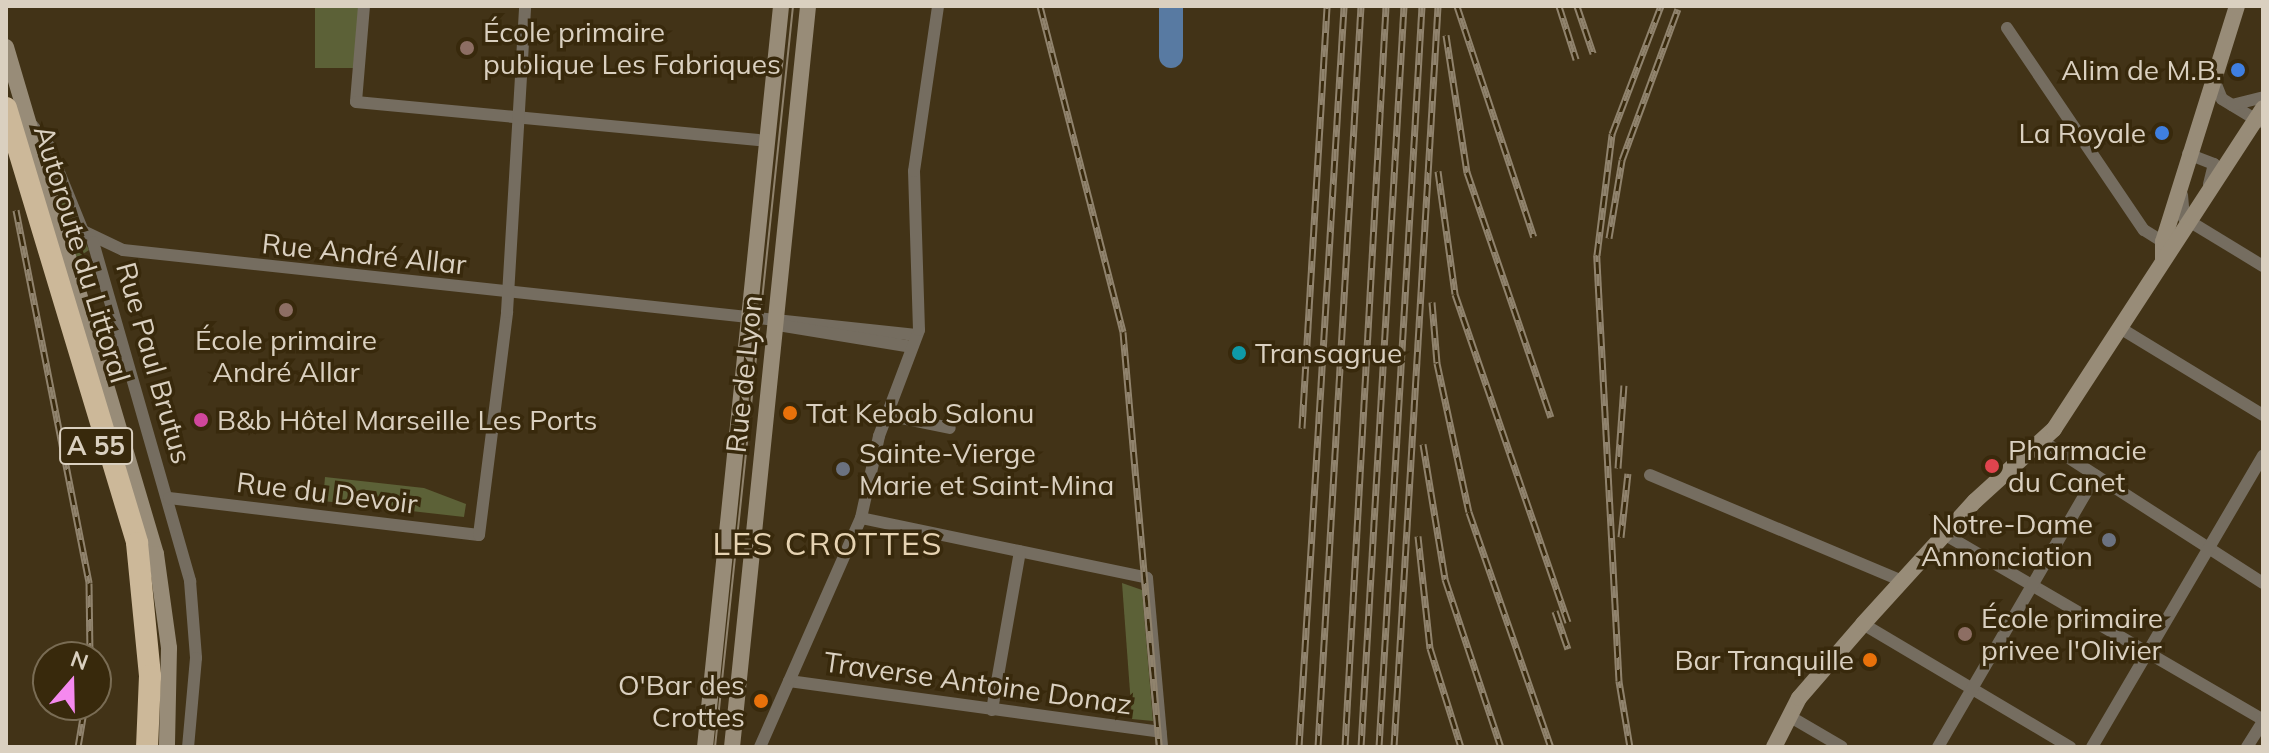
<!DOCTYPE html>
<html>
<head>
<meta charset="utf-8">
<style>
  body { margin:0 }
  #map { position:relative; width:2269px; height:753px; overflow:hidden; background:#423317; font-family:Mulish,sans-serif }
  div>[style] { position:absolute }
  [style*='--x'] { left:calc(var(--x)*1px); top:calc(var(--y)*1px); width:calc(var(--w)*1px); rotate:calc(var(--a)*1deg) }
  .green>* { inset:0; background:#5c6137; transform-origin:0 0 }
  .river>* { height:24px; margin:-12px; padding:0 12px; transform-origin:12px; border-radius:12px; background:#587aa2 }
  .street>* { height:12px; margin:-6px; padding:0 6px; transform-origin:6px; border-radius:6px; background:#756d60 }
  .secondary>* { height:16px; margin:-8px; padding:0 8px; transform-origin:8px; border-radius:8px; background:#988c78 }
  .highway>* { height:22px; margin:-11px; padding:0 11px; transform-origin:11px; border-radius:11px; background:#ccb899 }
  .tram>* { height:2px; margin:-1px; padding:0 1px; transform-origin:1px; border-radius:1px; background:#90836d }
  .rail>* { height:7px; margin-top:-3.5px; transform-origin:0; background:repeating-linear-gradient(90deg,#38290c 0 12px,#90836d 0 24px); box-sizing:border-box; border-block:2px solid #90836d }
  .dots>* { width:22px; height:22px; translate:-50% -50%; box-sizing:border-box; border:4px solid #38290c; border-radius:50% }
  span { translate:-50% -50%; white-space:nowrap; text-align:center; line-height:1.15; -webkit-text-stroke:7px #38290c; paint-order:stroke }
  .shield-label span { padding:2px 6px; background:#38290c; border:2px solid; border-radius:6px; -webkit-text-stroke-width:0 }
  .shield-label { font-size:26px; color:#dad0c0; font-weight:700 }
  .poi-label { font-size:28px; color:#dad0c0 }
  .left { translate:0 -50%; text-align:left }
  .right { translate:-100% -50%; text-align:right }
  .street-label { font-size:28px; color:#dad0c0 }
  .quarter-label { font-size:32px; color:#e6d3b2; letter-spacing:2px }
  .frame { position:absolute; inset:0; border:8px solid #dad0c0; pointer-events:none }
  .north { position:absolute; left:32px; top:641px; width:80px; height:80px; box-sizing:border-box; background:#38290c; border:2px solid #796c54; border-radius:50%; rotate:20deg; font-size:22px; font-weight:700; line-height:32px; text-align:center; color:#dad0c0 }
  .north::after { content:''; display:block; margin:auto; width:28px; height:36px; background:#f589ef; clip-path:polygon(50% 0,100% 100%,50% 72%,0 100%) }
</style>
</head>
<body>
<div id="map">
  <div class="green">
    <i style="left:315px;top:6px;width:43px;height:62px"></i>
    <i style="clip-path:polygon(43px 155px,89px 250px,80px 256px,71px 258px)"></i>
    <i style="clip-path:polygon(325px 477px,424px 488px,466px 504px,464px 517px,323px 501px)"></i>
    <i style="clip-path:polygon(1122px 583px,1142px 590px,1153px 721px,1132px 719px)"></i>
  </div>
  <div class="river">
    <i style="--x:1171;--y:6;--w:50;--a:90"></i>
  </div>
  <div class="street">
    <i style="--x:364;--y:6;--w:96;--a:94.8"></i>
    <i style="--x:356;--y:102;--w:404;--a:5.4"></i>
    <i style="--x:2007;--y:28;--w:244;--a:55.9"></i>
    <i style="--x:2144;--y:230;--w:22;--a:32"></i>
    <i style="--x:2215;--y:82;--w:18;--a:68"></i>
    <i style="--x:2222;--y:99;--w:44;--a:31.2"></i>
    <i style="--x:2232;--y:105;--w:32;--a:-14"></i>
    <i style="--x:32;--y:125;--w:26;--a:51"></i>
    <i style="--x:48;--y:145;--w:93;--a:67.9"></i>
    <i style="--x:83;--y:231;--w:44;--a:25.4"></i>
    <i style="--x:123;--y:250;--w:798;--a:6.12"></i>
    <i style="--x:2188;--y:154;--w:28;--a:21"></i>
    <i style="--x:2214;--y:164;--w:21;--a:104"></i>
    <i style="--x:2182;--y:195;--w:23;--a:85"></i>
    <i style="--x:2184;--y:218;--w:92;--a:31.3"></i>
    <i style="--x:93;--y:242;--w:353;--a:74"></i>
    <i style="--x:190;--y:581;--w:77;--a:85.5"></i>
    <i style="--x:196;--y:658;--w:89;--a:95.1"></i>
    <i style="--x:778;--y:325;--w:136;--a:9.3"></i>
    <i style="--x:2120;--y:328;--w:167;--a:31.3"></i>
    <i style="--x:887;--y:415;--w:64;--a:11.7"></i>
    <i style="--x:2041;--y:440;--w:264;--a:32.8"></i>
    <i style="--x:1650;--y:475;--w:273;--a:22.8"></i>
    <i style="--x:169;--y:498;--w:312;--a:6.8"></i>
    <i style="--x:479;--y:535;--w:225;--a:-82.8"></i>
    <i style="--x:507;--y:312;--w:307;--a:-86.6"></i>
    <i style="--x:861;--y:518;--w:292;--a:11.8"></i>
    <i style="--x:1147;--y:578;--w:170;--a:84.9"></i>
    <i style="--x:1944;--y:534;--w:369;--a:30.2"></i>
    <i style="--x:1863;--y:624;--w:241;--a:30.7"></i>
    <i style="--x:789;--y:681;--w:375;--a:7.8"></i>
    <i style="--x:992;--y:710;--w:161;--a:-80"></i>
    <i style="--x:1789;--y:716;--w:61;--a:30.3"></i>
    <i style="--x:760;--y:747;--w:250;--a:-66.2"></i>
    <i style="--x:861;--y:518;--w:84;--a:-77.6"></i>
    <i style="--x:879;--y:436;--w:113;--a:-69.3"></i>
    <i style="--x:919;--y:330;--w:159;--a:-91.8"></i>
    <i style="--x:914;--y:171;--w:167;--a:-81.7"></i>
    <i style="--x:1938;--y:747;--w:314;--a:-59.8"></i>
    <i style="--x:2092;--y:747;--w:338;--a:-59.6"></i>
    <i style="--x:2247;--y:747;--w:31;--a:-58"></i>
  </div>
  <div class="secondary">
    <i style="--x:6;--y:47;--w:529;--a:73.52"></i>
    <i style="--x:156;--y:554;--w:95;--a:82.1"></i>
    <i style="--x:169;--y:648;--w:99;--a:91.2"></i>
    <i style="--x:2163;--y:260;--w:18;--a:-90"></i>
    <i style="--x:2163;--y:242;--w:247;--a:-72.6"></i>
    <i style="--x:705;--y:747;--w:745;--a:-84.14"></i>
    <i style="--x:732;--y:747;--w:745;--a:-84.14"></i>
    <i style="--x:1774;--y:747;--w:55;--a:-63"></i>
    <i style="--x:1799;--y:698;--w:98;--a:-49.1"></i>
    <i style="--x:1863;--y:624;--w:166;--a:-47.7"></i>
    <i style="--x:1975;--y:501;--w:107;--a:-42.3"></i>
    <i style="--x:2054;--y:429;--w:383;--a:-56.9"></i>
  </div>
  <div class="highway">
    <i style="--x:6;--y:108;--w:454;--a:73.2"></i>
    <i style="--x:137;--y:543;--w:134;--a:84.4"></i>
    <i style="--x:150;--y:676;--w:71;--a:92.4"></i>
  </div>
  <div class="tram">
    <i style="--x:715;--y:747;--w:745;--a:-83.99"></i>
  </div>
  <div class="rail">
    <i style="--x:1040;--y:6;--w:336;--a:75.7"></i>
    <i style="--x:1123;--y:332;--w:417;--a:85"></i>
    <i style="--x:1457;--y:6;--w:243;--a:71.6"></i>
    <i style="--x:1559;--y:6;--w:56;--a:72.2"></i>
    <i style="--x:1577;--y:6;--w:50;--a:71.2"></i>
    <i style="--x:1446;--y:35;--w:139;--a:81.3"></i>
    <i style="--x:1467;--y:172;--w:259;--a:71.1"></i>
    <i style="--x:1438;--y:171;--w:124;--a:82.1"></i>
    <i style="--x:1455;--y:294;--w:347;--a:71"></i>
    <i style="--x:16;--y:210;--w:380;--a:78.9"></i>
    <i style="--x:89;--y:583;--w:74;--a:89.2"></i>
    <i style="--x:1609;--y:238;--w:79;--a:-80.5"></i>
    <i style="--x:1622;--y:160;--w:161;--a:-69.7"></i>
    <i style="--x:1432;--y:302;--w:61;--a:85.3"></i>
    <i style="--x:1437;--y:363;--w:152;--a:77.9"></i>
    <i style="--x:1469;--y:512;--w:249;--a:70.8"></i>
    <i style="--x:1302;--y:428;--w:423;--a:-86.6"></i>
    <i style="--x:1423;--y:444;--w:137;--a:80.7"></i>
    <i style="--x:1445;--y:579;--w:177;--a:71.6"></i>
    <i style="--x:1618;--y:468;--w:83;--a:-85.9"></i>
    <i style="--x:1418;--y:536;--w:113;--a:83.9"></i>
    <i style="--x:1430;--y:648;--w:104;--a:72.6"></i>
    <i style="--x:1621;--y:537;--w:64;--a:-83.8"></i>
    <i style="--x:1555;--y:611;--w:40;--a:71.1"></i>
    <i style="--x:78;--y:747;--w:43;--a:-80.5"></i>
    <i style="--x:1299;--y:747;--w:742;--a:-86.52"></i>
    <i style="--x:1318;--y:747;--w:742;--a:-86.68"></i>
    <i style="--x:1345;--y:747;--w:742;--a:-86.83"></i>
    <i style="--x:1361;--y:747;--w:742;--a:-86.68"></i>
    <i style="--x:1379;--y:747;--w:742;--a:-86.68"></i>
    <i style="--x:1394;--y:747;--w:742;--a:-86.6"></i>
    <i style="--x:1630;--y:747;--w:67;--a:-99.5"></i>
    <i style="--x:1619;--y:681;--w:427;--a:-93"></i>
    <i style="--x:1597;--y:255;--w:122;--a:-82.9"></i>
    <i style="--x:1612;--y:134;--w:137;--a:-69.1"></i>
  </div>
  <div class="dots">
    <i style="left:467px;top:48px;background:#8d6e63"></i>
    <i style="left:2238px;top:70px;background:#3f7fe0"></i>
    <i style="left:2162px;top:133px;background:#3f7fe0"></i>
    <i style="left:286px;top:310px;background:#8d6e63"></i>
    <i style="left:1239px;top:353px;background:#0f9aa8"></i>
    <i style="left:790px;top:413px;background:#e8710a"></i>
    <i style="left:201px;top:420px;background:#d1479c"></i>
    <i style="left:1992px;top:466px;background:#e0444e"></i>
    <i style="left:843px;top:469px;background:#6b7280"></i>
    <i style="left:2109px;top:540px;background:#6b7280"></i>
    <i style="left:1965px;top:634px;background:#8d6e63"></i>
    <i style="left:1870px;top:660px;background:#e8710a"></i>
    <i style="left:761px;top:701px;background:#e8710a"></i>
  </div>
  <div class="shield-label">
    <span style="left:96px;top:446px">A 55</span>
  </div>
  <div class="poi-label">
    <span class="left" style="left:483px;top:48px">École primaire<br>publique Les Fabriques</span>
    <span class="right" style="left:2222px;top:70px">Alim de M.B.</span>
    <span class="right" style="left:2146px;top:133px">La Royale</span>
    <span style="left:286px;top:356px">École primaire<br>André Allar</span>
    <span class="left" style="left:1255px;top:353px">Transagrue</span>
    <span class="left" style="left:806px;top:413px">Tat Kebab Salonu</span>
    <span class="left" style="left:217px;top:420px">B&amp;b Hôtel Marseille Les Ports</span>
    <span class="left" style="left:2008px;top:466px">Pharmacie<br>du Canet</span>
    <span class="left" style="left:859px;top:469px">Sainte-Vierge<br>Marie et Saint-Mina</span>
    <span class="right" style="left:2093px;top:540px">Notre-Dame<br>Annonciation</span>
    <span class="left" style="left:1981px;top:634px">École primaire<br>privee l'Olivier</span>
    <span class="right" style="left:1854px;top:660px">Bar Tranquille</span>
    <span class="right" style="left:745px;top:701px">O'Bar des<br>Crottes</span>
  </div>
  <div class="street-label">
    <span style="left:82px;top:254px;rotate:73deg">Autoroute du Littoral</span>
    <span style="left:364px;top:254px;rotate:6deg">Rue André Allar</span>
    <span style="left:154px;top:363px;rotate:74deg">Rue Paul Brutus</span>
    <span style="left:744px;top:374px;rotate:-84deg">Rue de Lyon</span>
    <span style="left:327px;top:493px;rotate:7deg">Rue du Devoir</span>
    <span style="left:978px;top:683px;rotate:8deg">Traverse Antoine Donaz</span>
  </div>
  <div class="quarter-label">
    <span style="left:828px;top:543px">LES CROTTES</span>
  </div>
  <div class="frame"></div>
  <div class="north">N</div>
</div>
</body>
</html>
